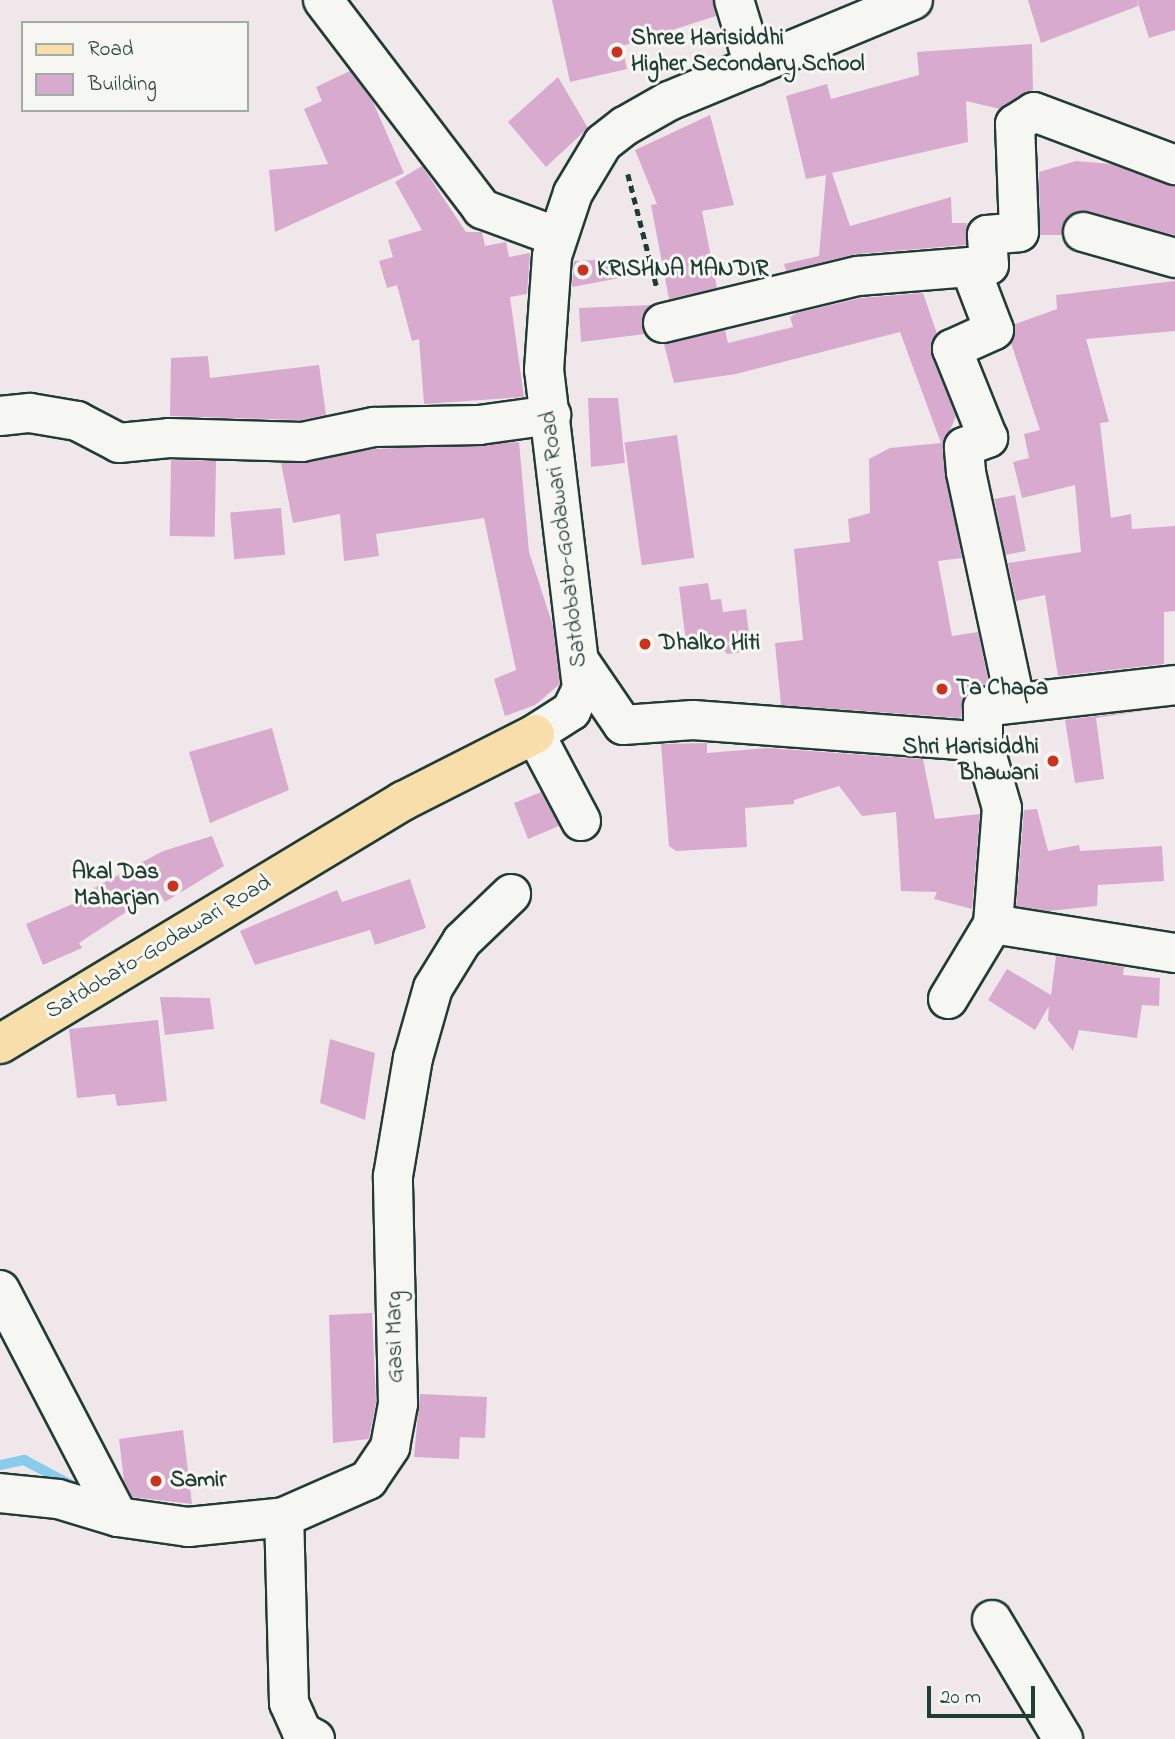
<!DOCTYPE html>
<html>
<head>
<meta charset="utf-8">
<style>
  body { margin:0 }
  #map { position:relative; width:1175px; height:1739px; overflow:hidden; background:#f0e7eb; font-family:"Indie Flower",sans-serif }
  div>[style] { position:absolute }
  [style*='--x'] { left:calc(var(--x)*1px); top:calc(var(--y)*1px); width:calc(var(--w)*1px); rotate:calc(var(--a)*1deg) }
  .stream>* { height:10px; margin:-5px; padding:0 5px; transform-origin:5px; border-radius:5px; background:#89cbea }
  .building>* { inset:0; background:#d8abce; transform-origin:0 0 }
  .path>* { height:4.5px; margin-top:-2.25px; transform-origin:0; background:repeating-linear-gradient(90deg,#1f3d34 0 7px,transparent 0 12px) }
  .roads { filter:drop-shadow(2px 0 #1f3d34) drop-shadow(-2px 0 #1f3d34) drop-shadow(0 2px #1f3d34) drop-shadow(0 -2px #1f3d34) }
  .minor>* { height:38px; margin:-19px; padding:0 19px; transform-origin:19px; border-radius:19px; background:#f6f6f2 }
  .major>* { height:38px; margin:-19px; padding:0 19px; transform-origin:19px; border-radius:19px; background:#f8deab }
  .dots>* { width:19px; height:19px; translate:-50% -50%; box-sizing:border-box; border:4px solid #f6f6f2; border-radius:50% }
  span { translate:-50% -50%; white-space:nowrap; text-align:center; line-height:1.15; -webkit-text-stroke:6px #f6f6f2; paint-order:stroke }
  .poi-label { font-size:23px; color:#1f3d34; font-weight:700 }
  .left { translate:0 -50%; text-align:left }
  .right { translate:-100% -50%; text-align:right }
  .street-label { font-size:23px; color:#1f3d34 }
  .legend { position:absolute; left:21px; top:21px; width:228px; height:91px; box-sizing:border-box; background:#f6f6f2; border:2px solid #a0aca6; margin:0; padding:9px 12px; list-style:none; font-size:21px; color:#1f3d34 }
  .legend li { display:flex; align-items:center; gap:14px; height:35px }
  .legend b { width:35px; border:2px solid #a0aca6 }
  .scale { position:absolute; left:927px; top:1686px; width:108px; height:32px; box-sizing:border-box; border:4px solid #1f3d34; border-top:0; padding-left:9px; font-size:21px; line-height:24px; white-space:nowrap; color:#1f3d34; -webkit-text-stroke:5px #f6f6f2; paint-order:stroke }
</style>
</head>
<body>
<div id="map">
  <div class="stream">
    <i style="--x:0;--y:1465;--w:25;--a:-12"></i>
    <i style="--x:24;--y:1460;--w:58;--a:27.9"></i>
  </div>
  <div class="building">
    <i style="clip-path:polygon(552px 0,713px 0,716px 16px,622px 46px,627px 69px,570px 82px)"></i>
    <i style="clip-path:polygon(1028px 0,1137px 0,1138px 6px,1041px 43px)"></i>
    <i style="clip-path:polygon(1137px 0,1175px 0,1175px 30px,1149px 38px)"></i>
    <i style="clip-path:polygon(1032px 44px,1033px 90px,1000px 109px,966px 101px,968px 142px,832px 173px,850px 226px,951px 197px,952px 223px,967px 223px,966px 245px,856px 254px,786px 271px,784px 264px,819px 256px,826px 175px,806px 179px,786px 96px,827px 84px,831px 99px,919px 75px,917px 52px)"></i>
    <i style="clip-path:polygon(350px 71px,373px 102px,404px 173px,275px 232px,269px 170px,328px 164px,304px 109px,322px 101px,316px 87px)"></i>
    <i style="clip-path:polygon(558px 77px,588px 128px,546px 167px,508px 122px)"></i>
    <i style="clip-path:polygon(710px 115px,734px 205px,702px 211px,717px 288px,669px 299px,651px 205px,657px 204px,635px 150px)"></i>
    <i style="clip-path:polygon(1076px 161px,1111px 164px,1175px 186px,1175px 235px,1078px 211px,1067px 217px,1062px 235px,1040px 235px,1039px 172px)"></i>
    <i style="clip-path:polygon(422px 166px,466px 232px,482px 232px,485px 246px,506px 242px,509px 257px,530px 253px,527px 294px,510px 297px,524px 397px,424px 404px,419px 339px,412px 341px,397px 285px,387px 288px,379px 261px,393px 257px,388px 240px,422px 230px,395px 182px)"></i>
    <i style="clip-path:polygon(618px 259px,620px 278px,572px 287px,574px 261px)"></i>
    <i style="clip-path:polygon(1175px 281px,1175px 331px,1086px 339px,1109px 422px,1100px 423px,1111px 518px,1131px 514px,1132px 529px,1175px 526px,1175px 611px,1164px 612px,1164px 664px,1058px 676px,1045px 595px,1016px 601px,1008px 563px,1081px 552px,1075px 485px,1022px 498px,1013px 462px,1029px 458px,1024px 434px,1040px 430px,1011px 343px,1015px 324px,1057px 309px,1056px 295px)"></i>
    <i style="clip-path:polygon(923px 293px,937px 334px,932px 357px,956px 416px,942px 449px,962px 558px,938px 561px,952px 636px,978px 632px,989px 684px,964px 696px,961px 718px,781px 705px,775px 643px,803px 640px,794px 549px,850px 542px,848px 519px,870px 513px,869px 459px,890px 448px,941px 443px,900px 332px,736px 374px,674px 383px,664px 344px,725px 330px,728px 343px,793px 327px,790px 317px,797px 313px,861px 298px)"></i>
    <i style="clip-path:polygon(652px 305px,642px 317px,645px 334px,581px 342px,579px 308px)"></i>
    <i style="clip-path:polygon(208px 356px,210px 378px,319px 365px,326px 415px,300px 420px,170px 416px,171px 358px)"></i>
    <i style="clip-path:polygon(588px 398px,618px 398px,625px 463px,591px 467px)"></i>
    <i style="left:677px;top:435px;width:124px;height:53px;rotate:82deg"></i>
    <i style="clip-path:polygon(519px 442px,529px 552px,553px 626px,560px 684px,535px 705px,505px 716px,494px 679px,516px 670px,484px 518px,376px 534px,379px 556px,344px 561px,340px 514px,293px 523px,281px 463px,376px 449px)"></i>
    <i style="left:171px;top:460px;width:45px;height:76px;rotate:1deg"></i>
    <i style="left:1015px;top:495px;width:57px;height:21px;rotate:79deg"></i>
    <i style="left:281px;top:508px;width:47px;height:51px;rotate:85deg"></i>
    <i style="clip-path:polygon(708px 583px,711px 600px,721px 599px,723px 612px,746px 609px,751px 651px,727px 654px,715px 638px,686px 642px,679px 587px)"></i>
    <i style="clip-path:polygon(1155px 709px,1096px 718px,1104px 779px,1075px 783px,1065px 720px)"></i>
    <i style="clip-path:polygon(272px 728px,289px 790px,210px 823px,189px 752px)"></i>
    <i style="clip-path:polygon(707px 743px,707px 753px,767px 748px,923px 759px,935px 819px,980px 814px,972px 909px,934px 899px,937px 892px,901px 891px,896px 812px,862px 816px,839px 786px,794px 800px,794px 804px,745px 808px,747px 847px,676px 851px,669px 846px,661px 744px)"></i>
    <i style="clip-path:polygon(541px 792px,559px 826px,528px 839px,514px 803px)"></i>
    <i style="clip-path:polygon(1037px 809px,1048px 851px,1079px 845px,1080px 851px,1162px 846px,1164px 881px,1098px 885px,1097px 906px,1048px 911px,1016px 906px,1024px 810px)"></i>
    <i style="clip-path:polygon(212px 836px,224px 866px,165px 902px,158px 891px,79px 943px,82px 948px,43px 965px,26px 924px,98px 893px,94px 888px,163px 851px)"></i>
    <i style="clip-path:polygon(410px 879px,426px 928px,375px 945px,370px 930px,255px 965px,240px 931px,337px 890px,342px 902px)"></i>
    <i style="clip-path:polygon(1056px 956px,1124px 967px,1123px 975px,1160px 978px,1159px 1006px,1142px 1005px,1137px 1038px,1079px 1030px,1073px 1051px,1048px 1020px,1049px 1006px,1035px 1030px,988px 1000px,1007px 969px,1051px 995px)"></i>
    <i style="clip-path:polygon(160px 997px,210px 998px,214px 1029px,165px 1035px)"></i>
    <i style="clip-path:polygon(158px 1020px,167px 1101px,117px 1106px,115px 1094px,77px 1098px,69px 1029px)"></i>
    <i style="clip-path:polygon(330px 1039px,375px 1053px,365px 1120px,320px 1103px)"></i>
    <i style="clip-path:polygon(372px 1313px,376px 1402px,369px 1439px,333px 1443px,329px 1315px)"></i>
    <i style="clip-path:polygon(420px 1394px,487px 1397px,485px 1438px,460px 1437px,459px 1459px,414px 1457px)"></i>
    <i style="clip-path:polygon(183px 1430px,192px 1504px,132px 1497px,124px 1481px,119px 1439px)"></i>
  </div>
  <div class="path">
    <i style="--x:628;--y:174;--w:118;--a:75.7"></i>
  </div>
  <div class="roads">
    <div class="minor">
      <i style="--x:323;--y:0;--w:263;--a:52.7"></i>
      <i style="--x:482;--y:209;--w:78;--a:20.3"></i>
      <i style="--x:734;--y:0;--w:69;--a:73.1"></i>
      <i style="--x:1083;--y:232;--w:96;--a:15.8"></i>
      <i style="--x:663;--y:323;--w:201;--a:-13.6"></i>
      <i style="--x:858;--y:276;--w:112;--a:-4.6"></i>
      <i style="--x:0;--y:416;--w:30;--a:-6"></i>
      <i style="--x:30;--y:413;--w:48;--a:9.7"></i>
      <i style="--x:77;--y:421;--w:47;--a:27.6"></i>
      <i style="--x:119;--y:443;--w:50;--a:-5.7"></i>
      <i style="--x:169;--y:438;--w:133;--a:1.7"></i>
      <i style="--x:302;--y:442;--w:74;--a:-11.8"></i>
      <i style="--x:374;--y:427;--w:105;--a:-1.1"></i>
      <i style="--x:479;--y:425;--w:73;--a:-7.9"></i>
      <i style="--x:580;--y:662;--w:76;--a:55.7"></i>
      <i style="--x:623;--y:725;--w:70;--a:-4.1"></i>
      <i style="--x:693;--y:720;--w:291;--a:4.3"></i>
      <i style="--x:983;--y:742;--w:35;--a:-90"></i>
      <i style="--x:983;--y:707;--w:193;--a:-6.5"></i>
      <i style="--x:1015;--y:701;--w:234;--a:-102.1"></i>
      <i style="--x:966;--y:472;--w:25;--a:-95"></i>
      <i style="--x:964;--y:447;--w:26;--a:-21"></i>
      <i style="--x:988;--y:438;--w:96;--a:-112"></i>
      <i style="--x:952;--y:349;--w:46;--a:-24.3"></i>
      <i style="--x:994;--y:330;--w:67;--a:-110.9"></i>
      <i style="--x:970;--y:267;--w:19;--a:-6"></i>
      <i style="--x:989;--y:265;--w:30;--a:-94"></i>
      <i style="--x:987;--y:235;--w:32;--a:-5"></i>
      <i style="--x:1019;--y:232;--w:108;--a:-92.1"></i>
      <i style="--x:1015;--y:124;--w:22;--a:-32"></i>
      <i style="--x:1034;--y:112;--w:151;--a:20.6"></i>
      <i style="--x:581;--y:821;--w:98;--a:-117.9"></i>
      <i style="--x:535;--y:734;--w:43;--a:-32.6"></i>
      <i style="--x:571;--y:711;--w:25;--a:-64"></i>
      <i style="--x:582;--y:688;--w:320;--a:-96.8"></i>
      <i style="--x:544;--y:370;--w:114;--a:-86"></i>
      <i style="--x:552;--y:256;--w:66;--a:-71.6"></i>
      <i style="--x:573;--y:193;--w:58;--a:-59"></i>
      <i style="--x:603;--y:143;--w:28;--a:-38"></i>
      <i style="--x:625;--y:126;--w:51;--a:-29.6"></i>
      <i style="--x:669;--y:101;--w:264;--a:-22.5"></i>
      <i style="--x:993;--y:924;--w:184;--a:9.1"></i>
      <i style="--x:948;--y:999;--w:87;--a:-59"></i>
      <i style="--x:993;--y:924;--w:116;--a:-85.6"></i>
      <i style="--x:1002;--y:808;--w:69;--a:-106.1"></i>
      <i style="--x:0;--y:1290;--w:256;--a:62.5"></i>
      <i style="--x:118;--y:1517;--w:63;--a:-163.3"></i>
      <i style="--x:58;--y:1499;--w:58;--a:-174.1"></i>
      <i style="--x:118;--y:1517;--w:71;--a:8.1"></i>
      <i style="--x:188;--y:1527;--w:97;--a:-5.9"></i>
      <i style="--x:992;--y:1620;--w:139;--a:59.2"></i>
      <i style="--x:315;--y:1739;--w:15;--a:-152"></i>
      <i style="--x:302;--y:1732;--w:32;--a:-114"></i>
      <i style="--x:289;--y:1703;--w:186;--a:-91.5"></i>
      <i style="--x:284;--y:1517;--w:92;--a:-23.8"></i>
      <i style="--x:368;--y:1480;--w:40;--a:-56"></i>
      <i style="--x:390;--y:1447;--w:44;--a:-79.5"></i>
      <i style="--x:398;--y:1404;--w:228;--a:-91.3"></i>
      <i style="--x:393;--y:1176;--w:120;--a:-80.4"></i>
      <i style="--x:413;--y:1058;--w:73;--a:-74.1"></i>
      <i style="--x:433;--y:988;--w:55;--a:-58.3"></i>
      <i style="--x:462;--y:941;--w:68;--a:-43.8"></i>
    </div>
    <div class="major">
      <i style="--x:0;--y:1044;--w:471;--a:-31.1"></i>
      <i style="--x:403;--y:801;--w:148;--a:-26.9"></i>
    </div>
  </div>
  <div class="dots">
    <i style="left:617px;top:52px;background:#c8321e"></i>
    <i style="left:583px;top:270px;background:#c8321e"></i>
    <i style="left:645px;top:644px;background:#c8321e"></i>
    <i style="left:942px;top:689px;background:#c8321e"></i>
    <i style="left:1053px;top:761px;background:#c8321e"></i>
    <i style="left:173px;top:886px;background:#c8321e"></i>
    <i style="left:156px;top:1481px;background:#c8321e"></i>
  </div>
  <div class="poi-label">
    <span class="left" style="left:631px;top:52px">Shree Harisiddhi<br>Higher Secondary School</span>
    <span class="left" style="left:597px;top:270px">KRISHNA MANDIR</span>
    <span class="left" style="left:659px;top:644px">Dhalko Hiti</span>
    <span class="left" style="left:956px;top:689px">Ta Chapa</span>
    <span class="right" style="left:1039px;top:761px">Shri Harisiddhi<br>Bhawani</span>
    <span class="right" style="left:159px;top:886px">Akal Das<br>Maharjan</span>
    <span class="left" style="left:170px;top:1481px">Samir</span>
  </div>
  <div class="street-label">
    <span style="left:565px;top:539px;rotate:-97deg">Satdobato-Godawari Road</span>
    <span style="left:159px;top:948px;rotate:-31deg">Satdobato-Godawari Road</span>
    <span style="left:396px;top:1337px;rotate:-91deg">Gasi Marg</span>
  </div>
  <ul class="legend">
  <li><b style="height:9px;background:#f8deab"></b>Road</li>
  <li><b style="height:19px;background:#d8abce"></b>Building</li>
  </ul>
  <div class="scale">20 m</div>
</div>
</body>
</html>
